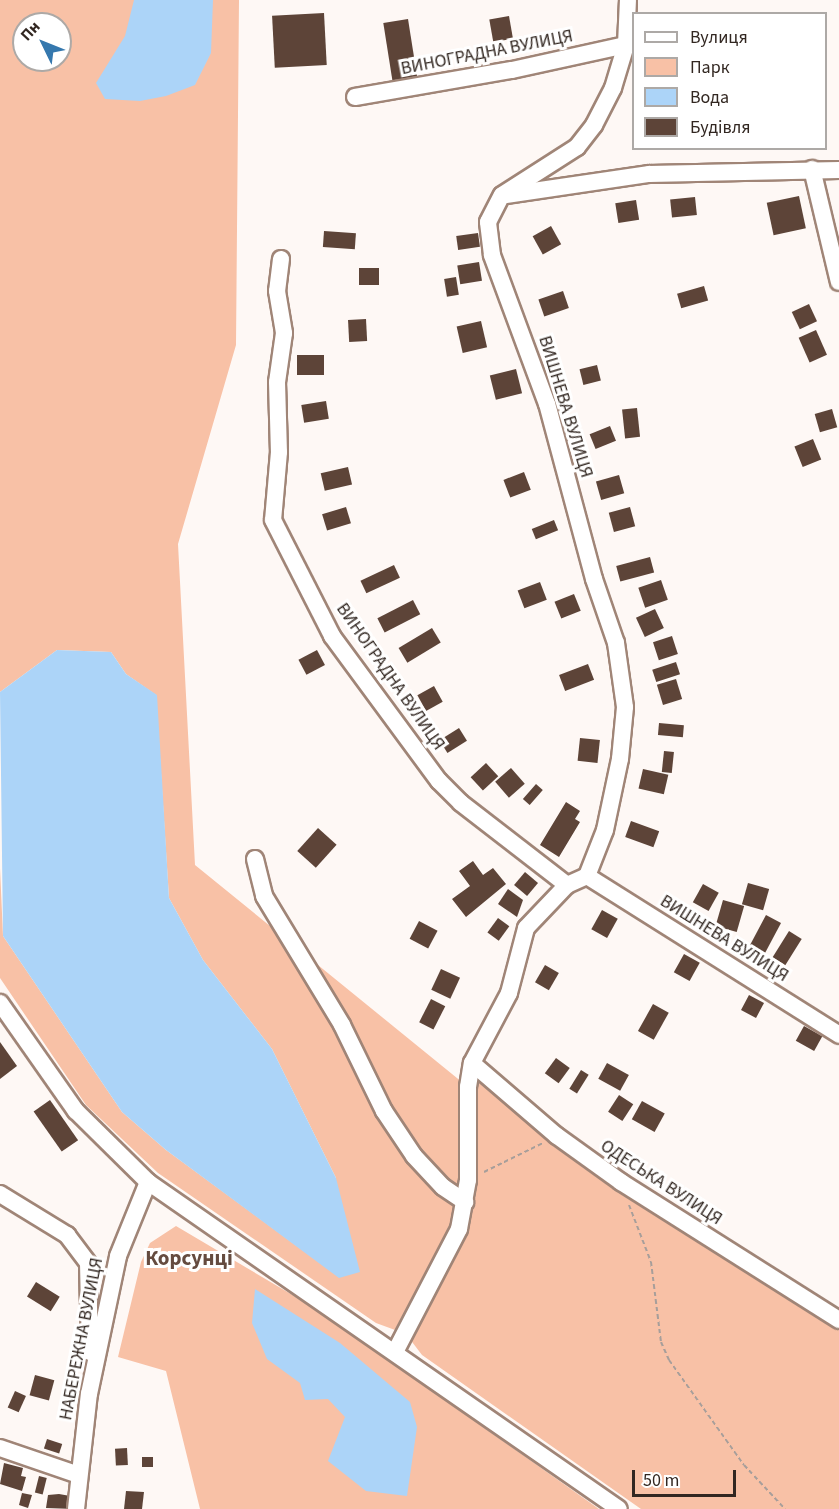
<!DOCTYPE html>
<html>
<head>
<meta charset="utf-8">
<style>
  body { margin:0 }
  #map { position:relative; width:839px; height:1509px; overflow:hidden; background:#fef8f5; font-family:"Source Sans 3",sans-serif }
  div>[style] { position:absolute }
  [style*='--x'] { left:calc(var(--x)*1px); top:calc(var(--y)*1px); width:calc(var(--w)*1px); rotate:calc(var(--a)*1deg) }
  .green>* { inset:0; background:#f8c1a6 }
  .water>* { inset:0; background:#acd4f8 }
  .building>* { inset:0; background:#5d4438; transform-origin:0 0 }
  .path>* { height:2px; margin-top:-1px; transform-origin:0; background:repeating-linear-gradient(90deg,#a79e9a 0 4.5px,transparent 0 7.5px) }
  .roads { filter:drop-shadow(2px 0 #a08577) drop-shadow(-2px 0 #a08577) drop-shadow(0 2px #a08577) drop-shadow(0 -2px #a08577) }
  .minor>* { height:16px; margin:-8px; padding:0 8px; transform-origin:8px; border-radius:8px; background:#fff }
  span { translate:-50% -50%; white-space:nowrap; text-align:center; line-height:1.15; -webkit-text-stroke:6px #fff; paint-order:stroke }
  .street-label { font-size:18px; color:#322721 }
  .quarter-label { font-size:21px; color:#654b3f; font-weight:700 }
  .legend { position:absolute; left:632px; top:12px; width:195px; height:138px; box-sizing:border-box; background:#fff; border:2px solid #ada9a6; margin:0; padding:8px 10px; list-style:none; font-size:18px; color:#322721 }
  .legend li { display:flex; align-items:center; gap:12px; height:30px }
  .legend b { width:30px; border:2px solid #ada9a6 }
  .north { position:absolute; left:12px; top:12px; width:60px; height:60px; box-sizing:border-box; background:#fff; border:2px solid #ada9a6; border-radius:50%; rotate:313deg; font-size:16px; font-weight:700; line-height:24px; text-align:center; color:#322721 }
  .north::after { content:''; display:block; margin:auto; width:21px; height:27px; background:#3578ae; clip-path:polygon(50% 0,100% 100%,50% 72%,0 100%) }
  .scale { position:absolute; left:632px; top:1470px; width:104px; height:27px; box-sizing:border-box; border:3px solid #322721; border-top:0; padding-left:8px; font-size:18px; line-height:21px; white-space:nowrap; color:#322721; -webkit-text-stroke:4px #fff; paint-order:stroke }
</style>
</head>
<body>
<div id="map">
  <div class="green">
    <i style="clip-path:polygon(evenodd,0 0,239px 0,236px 345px,178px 544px,195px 865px,468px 1087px,487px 1077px,557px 1136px,839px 1320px,839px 1509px,641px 1509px,422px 1355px,406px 1334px,376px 1323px,158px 1173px,86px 1105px,0 978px,0 868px,3px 936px,122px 1112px,166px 1150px,305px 1252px,336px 1178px,272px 1049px,203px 960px,169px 898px,156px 695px,126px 674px,111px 652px,57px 650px,0 692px,0 0,24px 24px,60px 24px,60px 60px,24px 60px,24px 24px)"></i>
    <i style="clip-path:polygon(176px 1226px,318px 1310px,599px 1509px,200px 1509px,166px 1371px,118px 1357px,141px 1262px,150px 1243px)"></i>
  </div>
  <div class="water">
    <i style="clip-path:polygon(134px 0,213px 0,211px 53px,195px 85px,166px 96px,140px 101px,105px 99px,96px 83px,125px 36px)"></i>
    <i style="clip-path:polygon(57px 650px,111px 652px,126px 674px,157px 695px,169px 898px,203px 960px,272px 1049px,336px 1178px,360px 1272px,339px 1278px,166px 1150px,122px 1112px,3px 936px,0 692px)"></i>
    <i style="clip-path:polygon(255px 1289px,340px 1343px,410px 1402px,417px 1427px,407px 1496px,366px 1491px,328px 1461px,345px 1417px,328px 1399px,305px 1400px,300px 1383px,267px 1359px,252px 1323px)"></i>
  </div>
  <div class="building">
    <i style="left:324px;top:13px;width:52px;height:52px;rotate:87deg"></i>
    <i style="left:509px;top:16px;width:23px;height:20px;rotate:80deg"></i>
    <i style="left:408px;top:19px;width:61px;height:25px;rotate:81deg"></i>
    <i style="left:799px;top:196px;width:33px;height:33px;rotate:78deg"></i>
    <i style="left:695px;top:197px;width:18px;height:25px;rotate:84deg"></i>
    <i style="left:636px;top:200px;width:20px;height:21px;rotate:81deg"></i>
    <i style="left:551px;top:226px;width:21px;height:21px;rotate:61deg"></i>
    <i style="left:324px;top:231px;width:32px;height:16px;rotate:4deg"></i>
    <i style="left:478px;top:233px;width:14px;height:22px;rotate:82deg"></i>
    <i style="left:479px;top:262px;width:19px;height:22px;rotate:81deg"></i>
    <i style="left:359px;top:268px;width:20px;height:17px"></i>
    <i style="left:456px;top:277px;width:18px;height:12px;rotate:81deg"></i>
    <i style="left:704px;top:286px;width:15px;height:28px;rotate:74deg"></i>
    <i style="left:563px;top:291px;width:18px;height:26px;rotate:71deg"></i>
    <i style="left:809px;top:304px;width:19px;height:19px;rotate:65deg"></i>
    <i style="left:366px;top:319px;width:22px;height:18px;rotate:87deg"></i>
    <i style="left:481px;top:321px;width:27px;height:25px;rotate:77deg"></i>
    <i style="left:816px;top:330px;width:27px;height:19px;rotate:66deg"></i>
    <i style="left:297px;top:355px;width:27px;height:20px"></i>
    <i style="left:597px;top:365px;width:16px;height:18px;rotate:76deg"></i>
    <i style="left:516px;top:369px;width:25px;height:27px;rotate:76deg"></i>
    <i style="left:326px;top:401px;width:18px;height:25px;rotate:81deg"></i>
    <i style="left:637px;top:408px;width:29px;height:15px;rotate:84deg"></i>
    <i style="left:832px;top:409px;width:19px;height:18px;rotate:74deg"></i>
    <i style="left:610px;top:426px;width:16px;height:22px;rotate:68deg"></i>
    <i style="left:813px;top:439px;width:22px;height:20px;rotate:68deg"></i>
    <i style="left:348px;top:467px;width:18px;height:28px;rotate:77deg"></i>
    <i style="left:524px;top:472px;width:19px;height:22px;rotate:69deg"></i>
    <i style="left:619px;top:475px;width:19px;height:24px;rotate:74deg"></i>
    <i style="left:346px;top:507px;width:17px;height:25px;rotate:73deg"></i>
    <i style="left:630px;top:507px;width:20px;height:22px;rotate:75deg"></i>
    <i style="left:554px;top:520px;width:11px;height:24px;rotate:68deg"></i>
    <i style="left:650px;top:557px;width:16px;height:35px;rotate:75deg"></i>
    <i style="left:394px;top:565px;width:14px;height:37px;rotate:65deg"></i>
    <i style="left:661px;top:580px;width:21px;height:24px;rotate:71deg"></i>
    <i style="left:540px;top:582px;width:19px;height:24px;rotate:69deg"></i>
    <i style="left:574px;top:594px;width:18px;height:21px;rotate:68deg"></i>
    <i style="left:413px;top:600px;width:16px;height:40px;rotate:63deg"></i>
    <i style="left:655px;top:609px;width:21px;height:21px;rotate:65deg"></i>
    <i style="left:432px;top:628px;width:17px;height:39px;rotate:59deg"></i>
    <i style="left:672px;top:636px;width:19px;height:20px;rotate:72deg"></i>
    <i style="left:317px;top:650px;width:17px;height:21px;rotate:62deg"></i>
    <i style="left:676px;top:662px;width:13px;height:25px;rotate:72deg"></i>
    <i style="left:588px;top:664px;width:17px;height:31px;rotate:69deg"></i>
    <i style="left:676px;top:679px;width:21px;height:20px;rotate:73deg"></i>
    <i style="left:434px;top:686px;width:18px;height:19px;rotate:61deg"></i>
    <i style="left:659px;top:723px;width:25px;height:12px;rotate:5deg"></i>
    <i style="left:459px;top:728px;width:15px;height:23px;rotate:58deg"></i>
    <i style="left:580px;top:738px;width:20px;height:23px;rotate:6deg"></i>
    <i style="left:664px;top:751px;width:10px;height:21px;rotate:6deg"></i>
    <i style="left:486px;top:763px;width:18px;height:21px;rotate:47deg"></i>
    <i style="left:511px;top:768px;width:21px;height:21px;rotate:49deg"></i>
    <i style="left:643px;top:769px;width:26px;height:20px;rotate:13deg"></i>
    <i style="left:536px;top:784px;width:9px;height:20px;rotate:41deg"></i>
    <i style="clip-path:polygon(566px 802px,580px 811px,575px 819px,580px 822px,559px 857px,540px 845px)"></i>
    <i style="left:631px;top:821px;width:30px;height:17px;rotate:20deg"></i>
    <i style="left:318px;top:828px;width:25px;height:31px;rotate:42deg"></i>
    <i style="clip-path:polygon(473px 861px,483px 875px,493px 868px,506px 884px,466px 917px,452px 899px,470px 886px,459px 871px)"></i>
    <i style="left:525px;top:872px;width:17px;height:17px;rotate:40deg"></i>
    <i style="left:748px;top:883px;width:22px;height:22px;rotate:16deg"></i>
    <i style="left:703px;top:884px;width:18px;height:21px;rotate:29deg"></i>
    <i style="clip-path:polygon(508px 889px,523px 900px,517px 917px,498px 904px)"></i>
    <i style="left:723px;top:900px;width:22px;height:27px;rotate:16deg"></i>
    <i style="left:602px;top:910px;width:18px;height:22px;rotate:29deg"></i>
    <i style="left:766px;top:915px;width:17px;height:34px;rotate:28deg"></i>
    <i style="left:498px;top:918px;width:14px;height:18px;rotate:36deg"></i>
    <i style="left:419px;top:921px;width:21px;height:20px;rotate:28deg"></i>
    <i style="left:789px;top:931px;width:15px;height:31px;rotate:32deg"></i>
    <i style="left:684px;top:954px;width:18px;height:21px;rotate:29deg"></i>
    <i style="left:545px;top:965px;width:16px;height:20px;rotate:30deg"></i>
    <i style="left:441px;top:969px;width:21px;height:23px;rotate:25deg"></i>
    <i style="left:749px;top:995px;width:17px;height:17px;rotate:28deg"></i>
    <i style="left:431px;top:999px;width:16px;height:26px;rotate:27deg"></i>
    <i style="left:653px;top:1004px;width:18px;height:31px;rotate:29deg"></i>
    <i style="left:804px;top:1026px;width:21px;height:17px;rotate:29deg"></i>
    <i style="clip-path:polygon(0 1042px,17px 1066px,0 1079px)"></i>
    <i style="left:556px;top:1058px;width:17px;height:19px;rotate:36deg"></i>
    <i style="left:607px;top:1063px;width:25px;height:18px;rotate:29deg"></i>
    <i style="left:581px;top:1070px;width:9px;height:22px;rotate:32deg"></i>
    <i style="left:619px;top:1095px;width:17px;height:20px;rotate:33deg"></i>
    <i style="left:50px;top:1100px;width:49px;height:20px;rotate:55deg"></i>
    <i style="left:642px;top:1101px;width:26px;height:21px;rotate:29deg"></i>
    <i style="left:36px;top:1282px;width:28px;height:17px;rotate:32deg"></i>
    <i style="left:35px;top:1375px;width:20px;height:21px;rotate:15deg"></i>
    <i style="left:74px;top:1375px;width:10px;height:13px;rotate:6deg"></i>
    <i style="left:15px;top:1391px;width:12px;height:18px;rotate:24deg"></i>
    <i style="left:47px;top:1439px;width:16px;height:10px;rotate:18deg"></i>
    <i style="left:127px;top:1448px;width:17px;height:12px;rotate:87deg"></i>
    <i style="left:142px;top:1457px;width:11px;height:10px"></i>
    <i style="clip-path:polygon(4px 1463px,23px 1468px,21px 1476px,26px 1477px,22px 1491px,0 1484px)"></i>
    <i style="left:39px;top:1476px;width:8px;height:17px;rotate:14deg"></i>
    <i style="clip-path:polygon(126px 1491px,144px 1492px,142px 1509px,124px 1509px)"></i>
    <i style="clip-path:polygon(22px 1493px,32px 1495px,28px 1508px,19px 1505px)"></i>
    <i style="clip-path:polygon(59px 1494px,76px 1497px,74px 1509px,46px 1508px,48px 1495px)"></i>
  </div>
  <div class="path">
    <i style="--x:484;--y:1172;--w:66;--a:-26.2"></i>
    <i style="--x:629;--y:1205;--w:61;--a:68.9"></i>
    <i style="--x:651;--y:1262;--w:81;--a:82.9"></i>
    <i style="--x:661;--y:1342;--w:20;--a:66"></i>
    <i style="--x:669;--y:1360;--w:129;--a:54.5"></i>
    <i style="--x:744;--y:1465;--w:60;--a:47"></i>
  </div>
  <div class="roads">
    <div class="minor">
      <i style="--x:355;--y:97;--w:159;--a:-9.8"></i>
      <i style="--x:512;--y:70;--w:117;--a:-12.4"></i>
      <i style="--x:812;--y:169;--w:116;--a:76.6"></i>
      <i style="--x:506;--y:195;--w:145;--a:-8.4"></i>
      <i style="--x:649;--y:174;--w:190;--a:-1.2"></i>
      <i style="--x:281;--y:259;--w:32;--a:97"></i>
      <i style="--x:277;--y:291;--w:43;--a:80.5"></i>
      <i style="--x:284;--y:333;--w:49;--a:98.1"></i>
      <i style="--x:277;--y:382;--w:70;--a:88.4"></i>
      <i style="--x:279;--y:452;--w:68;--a:95"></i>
      <i style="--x:273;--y:520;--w:130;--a:63"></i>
      <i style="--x:332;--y:636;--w:180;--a:53.6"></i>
      <i style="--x:439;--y:781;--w:31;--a:45"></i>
      <i style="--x:461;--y:803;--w:134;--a:37.7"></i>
      <i style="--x:255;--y:859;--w:38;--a:76"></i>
      <i style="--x:264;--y:896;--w:151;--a:58.8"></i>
      <i style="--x:342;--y:1025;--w:96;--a:64"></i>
      <i style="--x:384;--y:1111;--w:54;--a:56.3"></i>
      <i style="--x:414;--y:1156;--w:42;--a:46.9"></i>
      <i style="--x:443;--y:1187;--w:27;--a:34"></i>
      <i style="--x:587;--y:876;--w:298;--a:32.2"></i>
      <i style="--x:0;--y:1003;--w:132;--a:54.9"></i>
      <i style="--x:76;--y:1111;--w:101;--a:44.6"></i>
      <i style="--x:148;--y:1182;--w:573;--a:34.77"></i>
      <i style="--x:472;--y:1063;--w:112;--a:40.7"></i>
      <i style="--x:557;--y:1136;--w:79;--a:35.7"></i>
      <i style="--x:621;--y:1182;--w:258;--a:32.3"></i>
      <i style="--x:0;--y:1194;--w:79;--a:31.5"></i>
      <i style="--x:67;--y:1235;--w:35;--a:53"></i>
      <i style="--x:88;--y:1263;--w:89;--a:88.7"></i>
      <i style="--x:395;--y:1352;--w:139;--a:-62.5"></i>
      <i style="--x:459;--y:1229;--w:50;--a:-79.6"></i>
      <i style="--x:468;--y:1180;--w:93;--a:-90"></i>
      <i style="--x:468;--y:1087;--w:24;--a:-81"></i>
      <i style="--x:472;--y:1063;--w:79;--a:-62.1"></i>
      <i style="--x:509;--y:993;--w:67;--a:-75.3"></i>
      <i style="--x:526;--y:928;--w:59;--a:-46.4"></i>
      <i style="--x:567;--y:885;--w:22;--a:-24"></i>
      <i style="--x:587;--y:876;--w:49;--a:-68.6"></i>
      <i style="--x:605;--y:830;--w:73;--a:-78.1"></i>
      <i style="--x:620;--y:759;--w:52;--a:-84.5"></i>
      <i style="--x:625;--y:707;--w:65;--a:-98"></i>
      <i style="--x:616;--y:643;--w:68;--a:-109"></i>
      <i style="--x:594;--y:579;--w:181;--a:-105"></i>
      <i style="--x:547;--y:404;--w:159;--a:-110.3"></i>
      <i style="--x:492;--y:255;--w:33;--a:-97"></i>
      <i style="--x:488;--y:222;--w:30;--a:-63"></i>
      <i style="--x:502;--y:195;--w:89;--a:-32.6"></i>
      <i style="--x:577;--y:147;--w:28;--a:-52"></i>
      <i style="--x:594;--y:125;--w:42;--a:-62.8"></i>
      <i style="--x:613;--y:88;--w:45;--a:-73.2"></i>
      <i style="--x:626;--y:45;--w:45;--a:-87.5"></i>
      <i style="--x:0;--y:1448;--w:83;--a:18.9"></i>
      <i style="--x:76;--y:1509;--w:116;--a:-83.6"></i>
      <i style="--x:89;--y:1394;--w:141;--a:-78.1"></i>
      <i style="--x:118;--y:1256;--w:80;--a:-67.9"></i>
    </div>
  </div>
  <div class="street-label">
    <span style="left:487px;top:53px;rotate:-11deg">ВИНОГРАДНА ВУЛИЦЯ</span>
    <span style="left:565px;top:407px;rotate:73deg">ВИШНЕВА ВУЛИЦЯ</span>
    <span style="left:390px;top:677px;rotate:55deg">ВИНОГРАДНА ВУЛИЦЯ</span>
    <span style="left:724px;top:939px;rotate:32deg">ВИШНЕВА ВУЛИЦЯ</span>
    <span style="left:661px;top:1183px;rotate:33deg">ОДЕСЬКА ВУЛИЦЯ</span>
    <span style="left:82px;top:1339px;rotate:-79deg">НАБЕРЕЖНА ВУЛИЦЯ</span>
  </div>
  <div class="quarter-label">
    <span style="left:189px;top:1258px">Корсунці</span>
  </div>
  <ul class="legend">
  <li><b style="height:8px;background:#fff"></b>Вулиця</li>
  <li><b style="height:16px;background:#f8c1a6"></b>Парк</li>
  <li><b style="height:16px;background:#acd4f8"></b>Вода</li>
  <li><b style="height:16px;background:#5d4438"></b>Будівля</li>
  </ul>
  <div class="north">Пн</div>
  <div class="scale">50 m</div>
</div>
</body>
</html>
